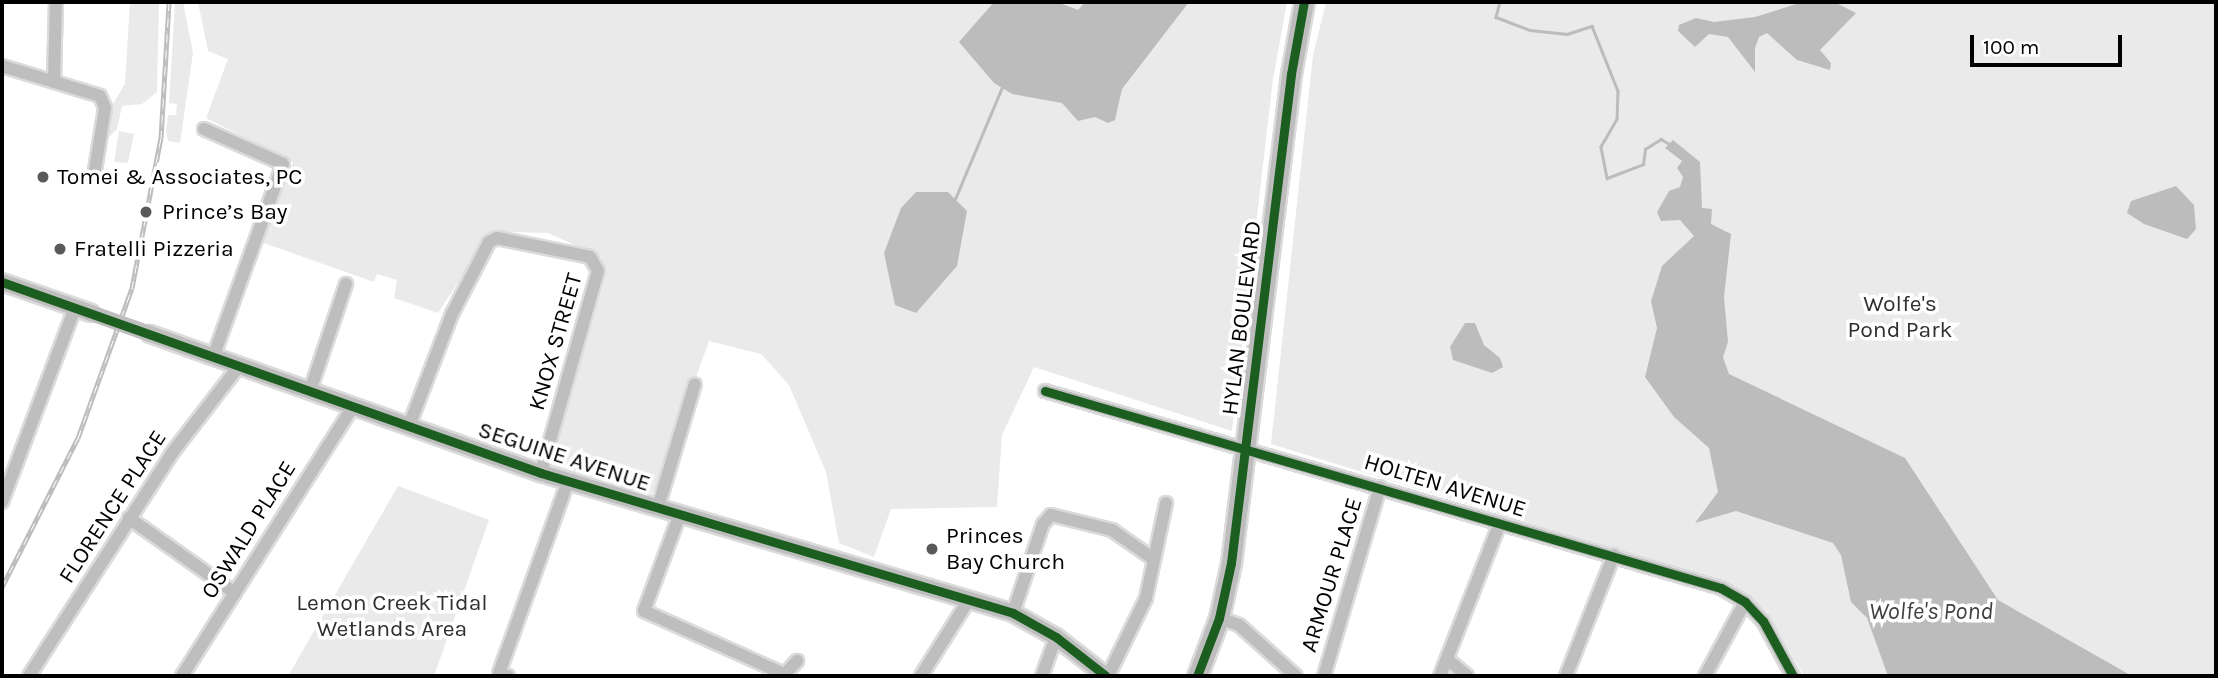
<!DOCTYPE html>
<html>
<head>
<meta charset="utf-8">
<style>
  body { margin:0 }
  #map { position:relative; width:2218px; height:678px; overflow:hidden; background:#fff; font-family:Karla,sans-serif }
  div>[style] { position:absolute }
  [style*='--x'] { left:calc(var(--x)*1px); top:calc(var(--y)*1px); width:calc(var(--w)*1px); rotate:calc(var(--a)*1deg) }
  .green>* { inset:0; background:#eaeaea }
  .water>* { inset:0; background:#bcbcbc }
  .stream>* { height:2.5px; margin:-1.25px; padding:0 1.25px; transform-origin:1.25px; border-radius:1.25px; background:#bcbcbc }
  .roads { filter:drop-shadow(2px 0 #dbdbdb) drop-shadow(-2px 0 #dbdbdb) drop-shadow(0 2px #dbdbdb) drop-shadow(0 -2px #dbdbdb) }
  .minor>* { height:12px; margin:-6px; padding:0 6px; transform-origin:6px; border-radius:6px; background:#bebebe }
  .tertiary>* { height:16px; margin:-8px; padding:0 8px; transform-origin:8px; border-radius:8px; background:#bebebe }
  .primary>* { height:19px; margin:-9.5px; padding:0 9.5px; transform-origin:9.5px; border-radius:9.5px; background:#bdbdbd }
  .rail>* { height:5px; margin-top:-2.5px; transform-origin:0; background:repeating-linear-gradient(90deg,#fff 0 8px,#bdbdbd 0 16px); box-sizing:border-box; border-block:2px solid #bdbdbd }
  .tertiary-bridge>* { height:16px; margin:-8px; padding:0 8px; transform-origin:8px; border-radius:8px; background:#bebebe }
  .cycleway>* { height:9px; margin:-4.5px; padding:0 4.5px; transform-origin:4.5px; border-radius:4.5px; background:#1b5e20 }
  .dots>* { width:19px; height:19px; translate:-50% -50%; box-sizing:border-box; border:4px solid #fff; border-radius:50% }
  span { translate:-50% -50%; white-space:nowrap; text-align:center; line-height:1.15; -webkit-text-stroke:7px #fff; paint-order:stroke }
  .poi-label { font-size:23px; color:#000 }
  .left { translate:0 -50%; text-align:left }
  .park-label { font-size:23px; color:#2f2f2f }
  .street-label { font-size:23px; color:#000 }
  .water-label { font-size:24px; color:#404040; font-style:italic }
  .frame { position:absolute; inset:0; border:4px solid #000; pointer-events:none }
  .scale { position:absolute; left:1970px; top:35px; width:152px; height:32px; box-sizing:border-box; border:4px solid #000; border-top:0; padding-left:9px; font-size:21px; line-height:24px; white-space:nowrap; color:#000; -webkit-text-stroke:5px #fff; paint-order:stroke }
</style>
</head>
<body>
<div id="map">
  <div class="green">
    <i style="clip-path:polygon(130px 2px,159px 2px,157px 92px,142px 104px,122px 106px,117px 129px,109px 137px,110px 109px,125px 84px)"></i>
    <i style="clip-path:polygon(183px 2px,193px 53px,180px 143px,168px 141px,166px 131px,168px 115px,176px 115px,177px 104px,169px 103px,175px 3px)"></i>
    <i style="clip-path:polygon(198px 2px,1287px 2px,1273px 79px,1232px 431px,1034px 367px,1002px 435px,997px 507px,891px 509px,874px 557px,839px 543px,826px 472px,789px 385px,761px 354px,709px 341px,655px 491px,651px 494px,555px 468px,551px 464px,606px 275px,601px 257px,548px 233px,511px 232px,487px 239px,438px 313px,394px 298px,397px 280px,377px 274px,374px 282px,261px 242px,293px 162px,206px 118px,228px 59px,208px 51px)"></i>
    <i style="clip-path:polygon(1326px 2px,2216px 2px,2216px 676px,1804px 676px,1767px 611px,1734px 586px,1271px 444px,1313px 55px)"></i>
    <i style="clip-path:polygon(119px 131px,134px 134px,128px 163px,114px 162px)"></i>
    <i style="clip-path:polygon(398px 486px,489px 520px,434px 676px,288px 676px)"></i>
  </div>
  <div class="water">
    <i style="clip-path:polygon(994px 2px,1057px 2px,1078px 10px,1085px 2px,1189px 2px,1122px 89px,1115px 120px,1108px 123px,1095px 117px,1078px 121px,1062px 103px,1012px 94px,994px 83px,959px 42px)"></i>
    <i style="clip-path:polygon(1803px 2px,1834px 2px,1856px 13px,1820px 50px,1831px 63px,1830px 70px,1797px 60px,1767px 33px,1759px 37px,1755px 48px,1755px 72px,1728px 37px,1709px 34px,1695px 47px,1678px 31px,1679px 25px,1696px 18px,1714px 22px,1755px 17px)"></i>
    <i style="clip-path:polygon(1673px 140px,1700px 162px,1702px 208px,1712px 209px,1711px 224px,1731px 234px,1724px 297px,1728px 342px,1723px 357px,1729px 374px,1905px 458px,1998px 600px,2132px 676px,1888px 676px,1867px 618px,1851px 602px,1841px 555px,1833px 543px,1736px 511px,1695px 523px,1718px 492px,1709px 448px,1674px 417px,1645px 377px,1657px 328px,1651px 301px,1662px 266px,1694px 236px,1680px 220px,1661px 221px,1657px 212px,1669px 191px,1680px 187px,1683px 177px,1677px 168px,1682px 161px,1665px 148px)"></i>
    <i style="clip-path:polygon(2176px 186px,2194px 205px,2196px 229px,2187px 239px,2144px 224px,2127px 213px,2131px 201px)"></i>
    <i style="clip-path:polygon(916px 192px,948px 192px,967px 211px,957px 266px,916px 313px,895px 305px,884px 253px,901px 208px)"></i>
    <i style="clip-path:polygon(1465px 323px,1475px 323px,1484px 345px,1500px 358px,1503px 367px,1492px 373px,1453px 360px,1450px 347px)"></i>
  </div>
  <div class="stream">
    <i style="--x:1500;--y:2;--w:16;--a:105"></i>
    <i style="--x:1496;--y:17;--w:36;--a:21"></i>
    <i style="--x:1530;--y:30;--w:37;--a:6"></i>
    <i style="--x:1567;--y:34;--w:26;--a:-18"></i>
    <i style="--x:1592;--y:26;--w:70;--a:68.2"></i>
    <i style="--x:1618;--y:91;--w:28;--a:92"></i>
    <i style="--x:1617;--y:119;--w:32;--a:120"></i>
    <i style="--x:1601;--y:147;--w:32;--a:79"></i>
    <i style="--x:1607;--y:178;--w:39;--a:-21"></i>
    <i style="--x:1643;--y:164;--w:15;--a:-82"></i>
    <i style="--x:1645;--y:149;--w:19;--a:-32"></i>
    <i style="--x:1661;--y:139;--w:8;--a:30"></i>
    <i style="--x:955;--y:199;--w:121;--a:-67.2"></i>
  </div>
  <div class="roads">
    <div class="minor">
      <i style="--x:2;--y:66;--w:102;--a:17"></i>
      <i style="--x:100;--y:96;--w:13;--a:67"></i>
      <i style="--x:105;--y:108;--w:63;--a:99.2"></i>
      <i style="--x:54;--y:82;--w:80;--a:-88.6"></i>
      <i style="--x:204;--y:129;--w:86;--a:23.9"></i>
      <i style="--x:283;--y:164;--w:205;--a:109.9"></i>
      <i style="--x:310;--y:391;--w:113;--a:-71.4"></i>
      <i style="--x:1045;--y:391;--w:704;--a:16.25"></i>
      <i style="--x:1721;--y:588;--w:28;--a:30"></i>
      <i style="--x:1745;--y:602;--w:26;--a:47"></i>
      <i style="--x:1763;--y:621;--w:63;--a:61.4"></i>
      <i style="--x:409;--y:426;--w:120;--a:-69"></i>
      <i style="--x:452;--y:314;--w:81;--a:-62.8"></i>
      <i style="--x:489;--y:242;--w:9;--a:-27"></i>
      <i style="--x:497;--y:238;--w:95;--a:11.5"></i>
      <i style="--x:590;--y:257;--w:16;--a:60"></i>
      <i style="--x:598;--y:271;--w:210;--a:105.8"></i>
      <i style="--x:2;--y:502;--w:207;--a:-69.4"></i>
      <i style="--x:658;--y:507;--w:128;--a:-73.3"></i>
      <i style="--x:680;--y:514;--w:103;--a:110.4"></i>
      <i style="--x:644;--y:611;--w:154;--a:24.2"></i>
      <i style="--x:129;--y:518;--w:130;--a:35.3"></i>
      <i style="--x:1013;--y:613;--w:94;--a:-71.4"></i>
      <i style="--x:1043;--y:524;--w:12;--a:-48"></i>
      <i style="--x:1051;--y:515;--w:63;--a:13.8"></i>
      <i style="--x:1112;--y:530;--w:49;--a:35"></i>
      <i style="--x:1219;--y:618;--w:21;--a:19"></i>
      <i style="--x:1239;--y:625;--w:76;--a:41.8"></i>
      <i style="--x:1447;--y:659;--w:26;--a:40"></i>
      <i style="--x:29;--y:676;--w:265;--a:-57.3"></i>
      <i style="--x:172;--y:453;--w:110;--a:-52.4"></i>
      <i style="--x:182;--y:676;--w:319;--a:-57.6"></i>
      <i style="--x:508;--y:676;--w:9;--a:-162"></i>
      <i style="--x:499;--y:673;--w:204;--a:-70.2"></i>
      <i style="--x:783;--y:676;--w:21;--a:-47"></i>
      <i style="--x:921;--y:676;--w:89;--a:-57.9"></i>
      <i style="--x:1042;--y:676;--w:41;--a:-70.3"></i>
      <i style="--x:1108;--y:676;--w:87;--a:-64"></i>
      <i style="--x:1146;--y:598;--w:97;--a:-78.1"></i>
      <i style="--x:1324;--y:676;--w:197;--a:-73.5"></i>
      <i style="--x:1440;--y:676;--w:164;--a:-68.6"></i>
      <i style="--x:1566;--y:676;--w:130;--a:-68.4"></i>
      <i style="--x:1705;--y:676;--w:84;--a:-61.6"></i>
    </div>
    <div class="tertiary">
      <i style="--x:2;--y:282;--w:94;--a:19.2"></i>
      <i style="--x:150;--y:334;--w:415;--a:19.6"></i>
      <i style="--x:541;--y:473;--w:492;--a:16.5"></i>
      <i style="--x:1013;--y:613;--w:49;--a:29.2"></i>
      <i style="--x:1056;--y:637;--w:63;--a:38"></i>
    </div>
    <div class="primary">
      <i style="--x:1197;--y:676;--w:62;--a:-69.2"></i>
      <i style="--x:1219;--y:618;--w:56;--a:-77.7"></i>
      <i style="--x:1231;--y:563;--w:493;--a:-83"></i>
      <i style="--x:1291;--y:74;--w:73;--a:-79.8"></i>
    </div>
  </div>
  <div class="rail">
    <i style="--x:2;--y:587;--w:167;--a:-63"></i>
    <i style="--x:78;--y:438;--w:159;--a:-70.2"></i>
    <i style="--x:132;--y:288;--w:153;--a:-79.1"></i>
    <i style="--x:161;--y:138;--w:136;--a:-86.6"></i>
  </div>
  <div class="tertiary-bridge">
    <i style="--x:91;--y:313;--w:63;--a:19.6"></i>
  </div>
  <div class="cycleway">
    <i style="--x:2;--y:282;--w:572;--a:19.51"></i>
    <i style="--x:541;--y:473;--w:492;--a:16.5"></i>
    <i style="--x:1013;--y:613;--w:49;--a:29.2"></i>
    <i style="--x:1056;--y:637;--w:63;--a:38"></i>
    <i style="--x:1045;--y:391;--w:704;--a:16.25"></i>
    <i style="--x:1721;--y:588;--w:28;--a:30"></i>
    <i style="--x:1745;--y:602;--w:26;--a:47"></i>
    <i style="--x:1763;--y:621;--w:63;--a:61.4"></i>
    <i style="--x:1197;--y:676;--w:62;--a:-69.2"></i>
    <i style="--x:1219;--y:618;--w:56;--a:-77.7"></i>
    <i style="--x:1231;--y:563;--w:493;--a:-83"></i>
    <i style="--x:1291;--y:74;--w:73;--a:-79.8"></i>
  </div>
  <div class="dots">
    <i style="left:43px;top:177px;background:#595959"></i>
    <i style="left:146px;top:212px;background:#595959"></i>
    <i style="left:60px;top:249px;background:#595959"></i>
    <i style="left:932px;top:549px;background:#595959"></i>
  </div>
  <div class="poi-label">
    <span class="left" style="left:57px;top:177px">Tomei &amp; Associates, PC</span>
    <span class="left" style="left:162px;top:212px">Prince’s Bay</span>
    <span class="left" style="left:74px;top:249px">Fratelli Pizzeria</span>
    <span class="left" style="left:946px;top:549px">Princes<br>Bay Church</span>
  </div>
  <div class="park-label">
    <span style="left:1900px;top:317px">Wolfe's<br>Pond Park</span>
    <span style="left:392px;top:616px">Lemon Creek Tidal<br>Wetlands Area</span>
  </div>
  <div class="street-label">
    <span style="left:1242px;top:318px;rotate:-83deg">HYLAN BOULEVARD</span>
    <span style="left:556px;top:342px;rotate:-74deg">KNOX STREET</span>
    <span style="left:564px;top:457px;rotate:18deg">SEGUINE AVENUE</span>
    <span style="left:1445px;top:486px;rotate:17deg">HOLTEN AVENUE</span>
    <span style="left:113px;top:507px;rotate:-57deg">FLORENCE PLACE</span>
    <span style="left:249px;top:530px;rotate:-58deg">OSWALD PLACE</span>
    <span style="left:1332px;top:575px;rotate:-73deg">ARMOUR PLACE</span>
  </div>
  <div class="water-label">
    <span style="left:1931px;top:612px">Wolfe's Pond</span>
  </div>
  <div class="frame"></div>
  <div class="scale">100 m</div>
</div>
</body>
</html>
